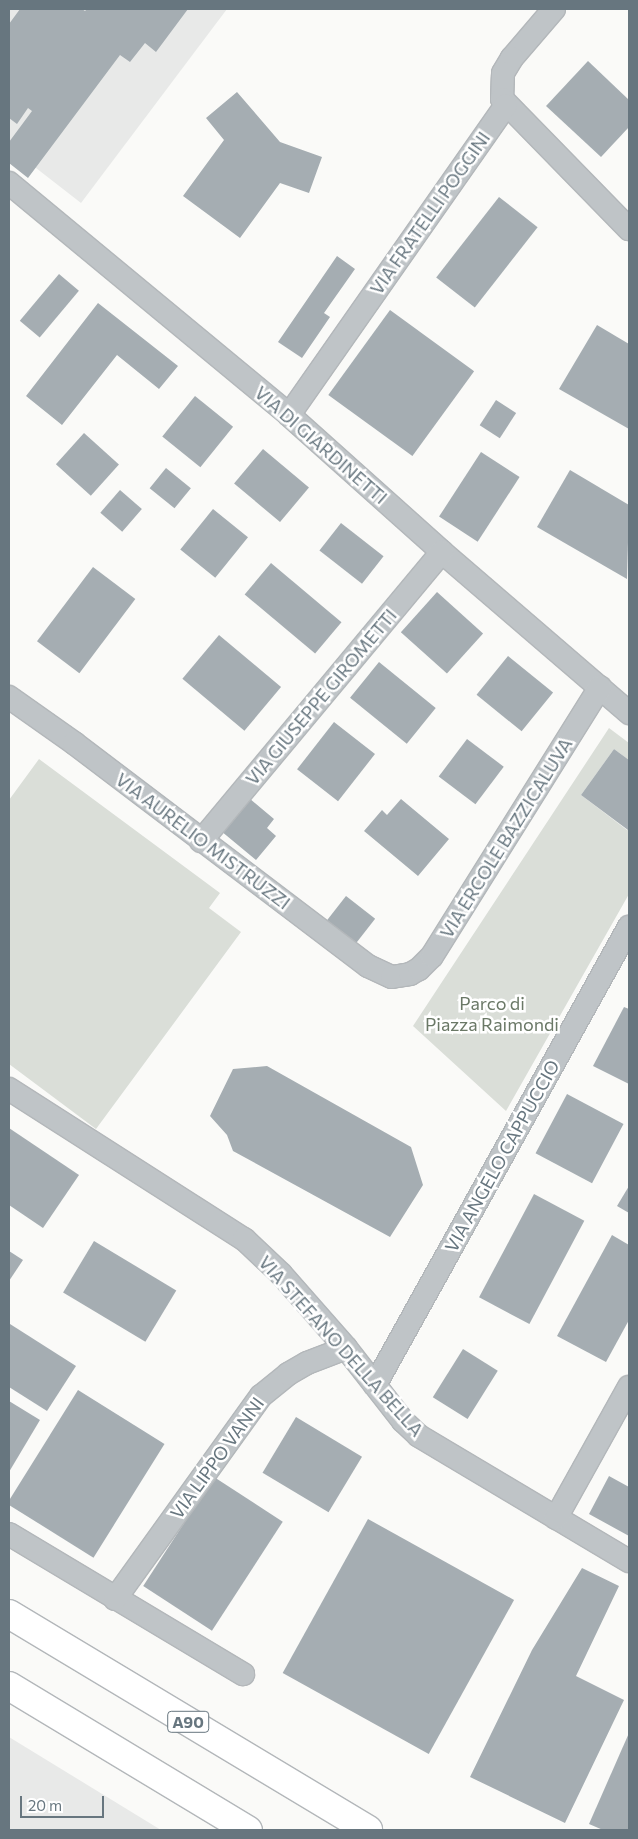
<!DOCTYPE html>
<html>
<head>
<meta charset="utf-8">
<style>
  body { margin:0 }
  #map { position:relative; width:638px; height:1839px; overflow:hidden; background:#fafaf8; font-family:Commissioner,sans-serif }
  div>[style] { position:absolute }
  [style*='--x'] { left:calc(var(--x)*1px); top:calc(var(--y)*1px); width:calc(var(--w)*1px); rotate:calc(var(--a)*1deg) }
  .built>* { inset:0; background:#e8e9e8 }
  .green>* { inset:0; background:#daded8 }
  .building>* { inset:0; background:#a5adb2; transform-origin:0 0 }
  .roads { filter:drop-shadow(1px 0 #b3b7ba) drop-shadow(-1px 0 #b3b7ba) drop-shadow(0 1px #b3b7ba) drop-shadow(0 -1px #b3b7ba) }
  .minor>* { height:22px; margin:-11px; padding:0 11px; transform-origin:11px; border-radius:11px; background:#bfc4c7 }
  .motorway>* { height:28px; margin:-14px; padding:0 14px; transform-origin:14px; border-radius:14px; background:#fff }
  span { translate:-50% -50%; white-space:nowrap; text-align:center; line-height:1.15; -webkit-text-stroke:5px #fff; paint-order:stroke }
  .shield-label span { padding:1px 4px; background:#fff; border:1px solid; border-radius:4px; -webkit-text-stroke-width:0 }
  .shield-label { font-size:16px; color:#67767f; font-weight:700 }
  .street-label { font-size:18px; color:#67767f }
  .park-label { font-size:18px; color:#6a7866 }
  .frame { position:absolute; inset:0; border:10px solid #67767f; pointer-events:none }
  .scale { position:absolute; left:20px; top:1796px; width:84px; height:22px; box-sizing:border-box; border:2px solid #67767f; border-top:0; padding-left:6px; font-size:15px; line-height:18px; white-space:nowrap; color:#67767f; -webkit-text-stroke:4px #fff; paint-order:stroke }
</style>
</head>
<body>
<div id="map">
  <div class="built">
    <i style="clip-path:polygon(9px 9px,227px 9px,81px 203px,9px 147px)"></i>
    <i style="clip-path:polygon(9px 1737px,161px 1830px,9px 1830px)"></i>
  </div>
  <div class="green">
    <i style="clip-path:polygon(609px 728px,629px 743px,629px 760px,614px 749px,581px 795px,627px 830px,629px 828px,629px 894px,506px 1111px,413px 1026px)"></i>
    <i style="clip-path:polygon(39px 759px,220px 893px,209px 908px,241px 932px,96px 1129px,9px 1064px,9px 800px)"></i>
  </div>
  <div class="building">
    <i style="clip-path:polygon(20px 9px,82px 9px,85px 11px,87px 9px,188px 9px,156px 52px,145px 43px,130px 62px,120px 55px,28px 178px,9px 163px,9px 142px,32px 111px,28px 108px,17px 124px,9px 118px,9px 24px)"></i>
    <i style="clip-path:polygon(588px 61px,629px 100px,629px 127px,601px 157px,546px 106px)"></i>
    <i style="clip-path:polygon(237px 92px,280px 142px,322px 157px,309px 193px,280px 183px,240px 238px,183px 196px,224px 140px,206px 118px)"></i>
    <i style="left:499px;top:197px;width:49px;height:102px;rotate:38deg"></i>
    <i style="clip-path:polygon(337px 256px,355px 269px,324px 313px,330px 317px,302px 358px,278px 342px)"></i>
    <i style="left:59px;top:274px;width:26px;height:61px;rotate:40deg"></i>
    <i style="clip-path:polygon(98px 303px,178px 366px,159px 389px,117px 355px,62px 425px,26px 396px)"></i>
    <i style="left:390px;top:310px;width:104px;height:105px;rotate:36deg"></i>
    <i style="clip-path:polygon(597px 325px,629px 344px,629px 429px,559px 389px)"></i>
    <i style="left:195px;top:396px;width:49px;height:52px;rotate:39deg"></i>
    <i style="left:496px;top:400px;width:24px;height:30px;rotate:33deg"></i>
    <i style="left:84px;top:433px;width:47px;height:42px;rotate:42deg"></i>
    <i style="left:263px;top:449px;width:60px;height:45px;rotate:40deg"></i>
    <i style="left:481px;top:452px;width:46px;height:77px;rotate:33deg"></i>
    <i style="left:166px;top:468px;width:32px;height:26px;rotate:39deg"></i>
    <i style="clip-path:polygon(570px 470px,629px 505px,627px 579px,537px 527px)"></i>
    <i style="left:120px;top:490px;width:29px;height:30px;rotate:41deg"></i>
    <i style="left:213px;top:509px;width:45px;height:52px;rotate:39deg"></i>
    <i style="left:341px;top:523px;width:54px;height:35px;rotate:38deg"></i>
    <i style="left:271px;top:563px;width:92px;height:41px;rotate:40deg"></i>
    <i style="left:93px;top:567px;width:53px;height:93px;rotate:37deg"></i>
    <i style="left:437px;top:592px;width:62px;height:54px;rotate:42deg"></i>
    <i style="left:219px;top:635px;width:81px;height:57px;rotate:40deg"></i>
    <i style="left:508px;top:656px;width:58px;height:50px;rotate:39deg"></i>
    <i style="left:379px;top:662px;width:73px;height:46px;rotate:39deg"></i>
    <i style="left:334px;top:722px;width:52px;height:60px;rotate:38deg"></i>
    <i style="left:467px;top:739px;width:46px;height:47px;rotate:37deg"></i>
    <i style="clip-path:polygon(614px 749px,629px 760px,628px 830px,581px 795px)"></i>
    <i style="clip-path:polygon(249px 798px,274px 819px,267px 828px,276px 836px,256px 860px,221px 831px)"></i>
    <i style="clip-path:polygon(401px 799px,449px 839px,418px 876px,364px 831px,382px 810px,387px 815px)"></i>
    <i style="left:346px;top:896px;width:37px;height:33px;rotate:38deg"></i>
    <i style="clip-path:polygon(624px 1007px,629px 1009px,629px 1084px,593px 1066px)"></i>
    <i style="clip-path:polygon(267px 1066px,411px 1147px,423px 1185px,390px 1237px,233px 1151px,227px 1135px,210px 1116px,233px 1069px)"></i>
    <i style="left:567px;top:1094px;width:64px;height:67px;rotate:28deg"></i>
    <i style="clip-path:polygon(9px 1128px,79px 1175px,43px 1228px,9px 1205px)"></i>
    <i style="clip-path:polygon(629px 1186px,629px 1213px,617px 1206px)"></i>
    <i style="left:534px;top:1194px;width:57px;height:117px;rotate:28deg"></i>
    <i style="clip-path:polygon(612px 1235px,629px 1245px,629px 1320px,606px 1362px,557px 1336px)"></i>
    <i style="left:94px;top:1241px;width:96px;height:60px;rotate:31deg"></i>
    <i style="clip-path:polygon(9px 1251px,23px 1260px,9px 1281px)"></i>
    <i style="clip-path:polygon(10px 1324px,76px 1366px,47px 1411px,9px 1387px)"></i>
    <i style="left:463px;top:1349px;width:41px;height:57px;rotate:32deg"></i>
    <i style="left:78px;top:1390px;width:102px;height:134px;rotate:32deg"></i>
    <i style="clip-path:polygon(9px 1401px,40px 1420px,9px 1472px)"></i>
    <i style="left:296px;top:1417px;width:77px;height:65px;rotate:31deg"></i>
    <i style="clip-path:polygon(609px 1476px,629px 1487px,629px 1536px,589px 1514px)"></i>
    <i style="left:214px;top:1477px;width:82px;height:130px;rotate:33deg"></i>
    <i style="left:368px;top:1519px;width:167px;height:176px;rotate:29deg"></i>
    <i style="clip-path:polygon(582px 1568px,619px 1586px,576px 1676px,624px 1700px,565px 1823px,470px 1777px,532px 1650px)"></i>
    <i style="clip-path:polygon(629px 1733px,629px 1830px,603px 1830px,589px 1824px)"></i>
  </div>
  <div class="roads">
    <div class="minor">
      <i style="--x:554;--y:9;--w:65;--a:130.6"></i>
      <i style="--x:512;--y:58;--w:17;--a:121"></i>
      <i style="--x:503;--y:73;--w:26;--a:92"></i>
      <i style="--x:502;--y:99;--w:182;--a:45.7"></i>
      <i style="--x:9;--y:183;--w:364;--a:39.6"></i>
      <i style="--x:289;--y:415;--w:205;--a:41.8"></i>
      <i style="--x:442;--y:552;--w:247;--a:40.7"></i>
      <i style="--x:289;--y:415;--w:378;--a:-55"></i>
      <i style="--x:9;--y:697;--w:80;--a:35.3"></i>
      <i style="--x:74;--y:743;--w:369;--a:37.2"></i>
      <i style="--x:368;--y:966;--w:26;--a:25"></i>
      <i style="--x:392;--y:977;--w:18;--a:-9"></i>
      <i style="--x:410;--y:974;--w:10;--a:-29"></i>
      <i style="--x:419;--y:969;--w:18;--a:-45"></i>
      <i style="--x:432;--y:956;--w:317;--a:-58"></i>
      <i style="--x:201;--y:841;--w:376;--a:-50.2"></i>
      <i style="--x:9;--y:1089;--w:279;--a:32.6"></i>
      <i style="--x:244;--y:1239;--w:51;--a:43.4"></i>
      <i style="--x:281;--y:1274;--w:98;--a:48.7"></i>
      <i style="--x:346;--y:1348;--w:93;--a:52"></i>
      <i style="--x:403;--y:1421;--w:22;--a:43"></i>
      <i style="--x:419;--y:1436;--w:244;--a:30.8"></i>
      <i style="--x:375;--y:1385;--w:524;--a:-60.99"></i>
      <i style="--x:556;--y:1518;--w:150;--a:-60.9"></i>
      <i style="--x:9;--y:1534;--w:273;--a:30.9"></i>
      <i style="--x:115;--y:1599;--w:250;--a:-54.3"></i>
      <i style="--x:261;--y:1396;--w:35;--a:-39"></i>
      <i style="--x:288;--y:1374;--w:22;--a:-30"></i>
      <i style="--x:307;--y:1363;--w:42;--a:-21"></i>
    </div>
    <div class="motorway">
      <i style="--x:9;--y:1614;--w:419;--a:31"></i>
      <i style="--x:9;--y:1686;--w:279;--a:31.1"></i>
    </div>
  </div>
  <div class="shield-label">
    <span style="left:188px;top:1722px">A90</span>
  </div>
  <div class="street-label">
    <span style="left:430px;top:213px;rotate:-55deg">VIA FRATELLI POGGINI</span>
    <span style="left:321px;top:445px;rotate:41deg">VIA DI GIARDINETTI</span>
    <span style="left:321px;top:697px;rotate:-50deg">VIA GIUSEPPE GIROMETTI</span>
    <span style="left:506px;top:838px;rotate:-58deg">VIA ERCOLE BAZZICALUVA</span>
    <span style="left:203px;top:841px;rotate:37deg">VIA AURELIO MISTRUZZI</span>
    <span style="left:502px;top:1156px;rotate:-61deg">VIA ANGELO CAPPUCCIO</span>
    <span style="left:341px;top:1346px;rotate:48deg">VIA STEFANO DELLA BELLA</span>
    <span style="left:217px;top:1458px;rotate:-54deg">VIA LIPPO VANNI</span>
  </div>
  <div class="park-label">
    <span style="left:492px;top:1014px">Parco di<br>Piazza Raimondi</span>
  </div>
  <div class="frame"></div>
  <div class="scale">20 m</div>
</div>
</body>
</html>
